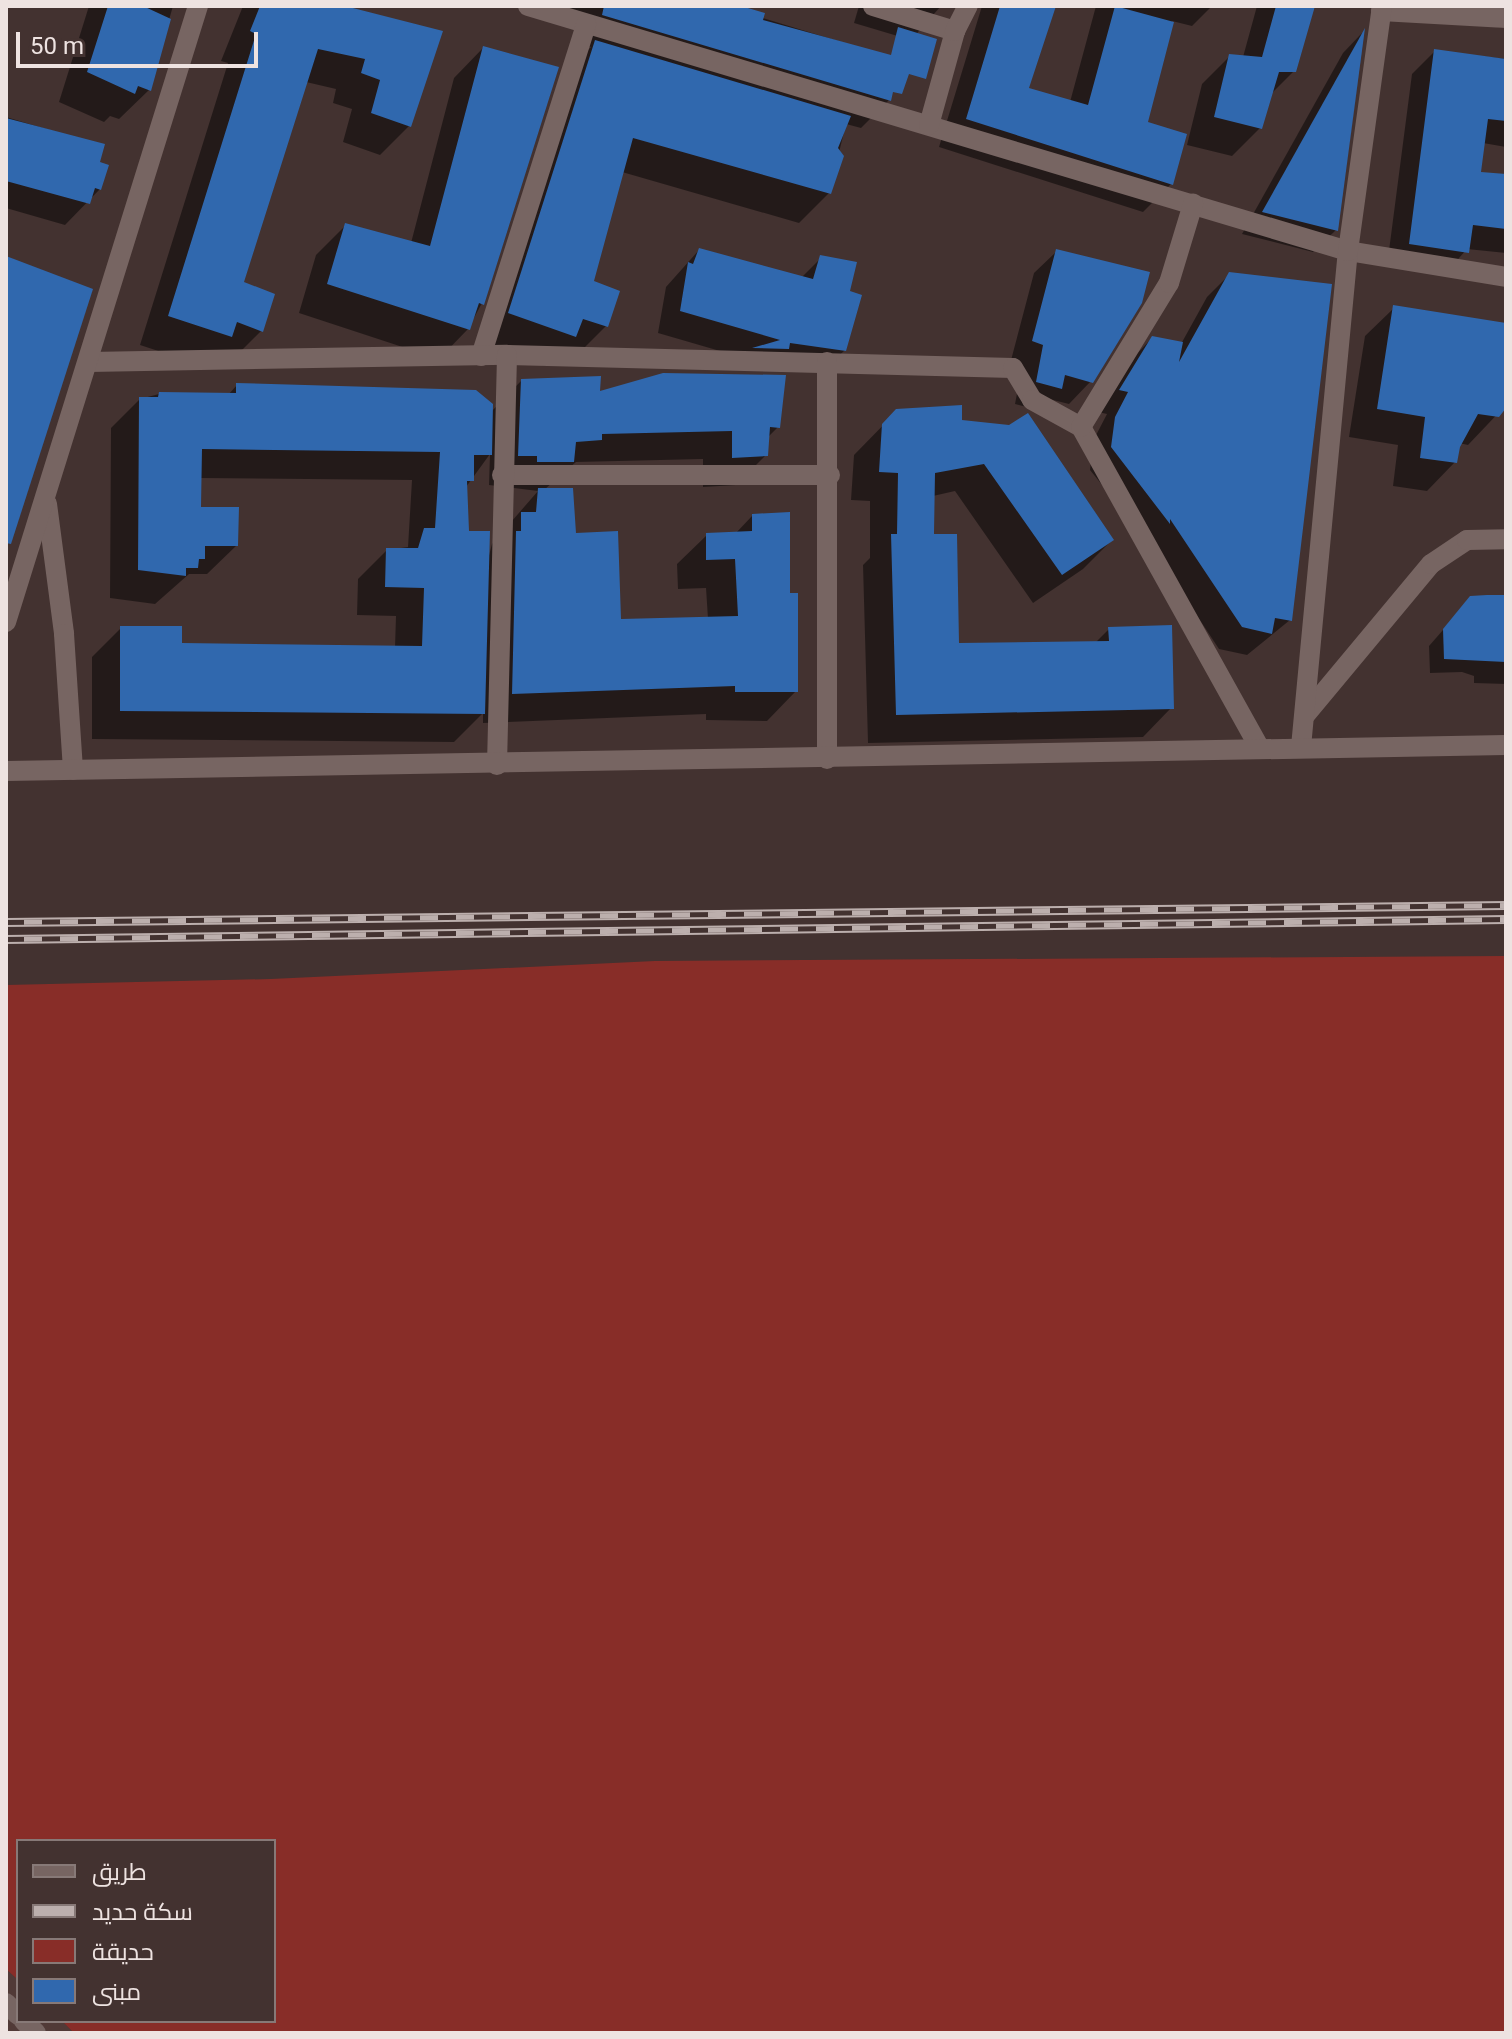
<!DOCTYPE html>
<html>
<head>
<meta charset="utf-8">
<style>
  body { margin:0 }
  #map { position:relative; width:1512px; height:2039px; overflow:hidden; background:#433230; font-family:Roboto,Cairo,sans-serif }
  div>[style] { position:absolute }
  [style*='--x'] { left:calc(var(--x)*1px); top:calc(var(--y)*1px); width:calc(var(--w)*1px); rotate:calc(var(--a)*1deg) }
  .built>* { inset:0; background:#513a37 }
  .green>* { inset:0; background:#882d28 }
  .shadow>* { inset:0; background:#0007 }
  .building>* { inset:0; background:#3068ae }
  .minor>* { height:20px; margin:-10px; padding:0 10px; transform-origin:10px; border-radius:10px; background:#776562 }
  .rail>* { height:9px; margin-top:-4.5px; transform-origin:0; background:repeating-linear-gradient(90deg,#433230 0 18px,#bcafad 0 36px); box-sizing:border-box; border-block:2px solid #bcafad }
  span { translate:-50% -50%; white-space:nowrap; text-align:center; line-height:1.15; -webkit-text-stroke:6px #433230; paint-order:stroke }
  .frame { position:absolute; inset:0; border:8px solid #eee3e1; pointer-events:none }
  .legend { position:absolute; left:16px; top:1839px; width:260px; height:184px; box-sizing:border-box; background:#433230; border:2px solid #877977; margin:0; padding:10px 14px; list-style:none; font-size:24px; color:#eee3e1 }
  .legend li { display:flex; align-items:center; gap:16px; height:40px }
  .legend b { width:40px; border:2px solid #877977 }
  .scale { position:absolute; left:16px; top:32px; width:242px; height:36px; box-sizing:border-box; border:4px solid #eee3e1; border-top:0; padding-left:10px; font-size:24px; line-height:28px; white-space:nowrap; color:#eee3e1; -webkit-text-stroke:6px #433230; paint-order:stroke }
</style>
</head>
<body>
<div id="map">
  <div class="built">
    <i style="clip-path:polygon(6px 1969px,18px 1980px,18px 2021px,62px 2021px,74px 2033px,6px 2033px)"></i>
  </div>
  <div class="green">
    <i style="clip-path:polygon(1506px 956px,1506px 2033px,74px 2033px,62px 2021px,274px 2021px,274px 1841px,18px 1841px,18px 1980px,6px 1969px,6px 985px,271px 979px,655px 961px)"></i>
  </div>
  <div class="shadow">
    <i style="clip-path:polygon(89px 6px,173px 6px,149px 90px,119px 119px,110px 116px,104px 122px,59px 102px)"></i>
    <i style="clip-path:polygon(243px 6px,343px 6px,409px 126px,380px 155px,343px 142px,352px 109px,333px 103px,336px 89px,306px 82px,242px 283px,261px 331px,232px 360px,201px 365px,140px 345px,228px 63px,221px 61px)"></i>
    <i style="clip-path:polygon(555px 6px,724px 6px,900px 60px,889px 100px,861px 128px,846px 124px,829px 193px,799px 223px,622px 172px,592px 282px,606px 326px,576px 356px,544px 366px,480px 343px,566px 72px,591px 47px,575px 42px,582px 13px)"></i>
    <i style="clip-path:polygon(859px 6px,941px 6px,911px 40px,854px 23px)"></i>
    <i style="clip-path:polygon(982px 6px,1054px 6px,1026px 89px,1070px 102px,1096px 6px,1212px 6px,1192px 26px,1172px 21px,1146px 124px,1171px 184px,1143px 212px,939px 147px)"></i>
    <i style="clip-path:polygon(1257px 6px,1313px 6px,1294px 71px,1270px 95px,1260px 128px,1232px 156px,1187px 145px,1202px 84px,1230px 56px,1243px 57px)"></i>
    <i style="clip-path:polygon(1416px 6px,1506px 6px,1506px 28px,1414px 18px)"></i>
    <i style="clip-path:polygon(1362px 33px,1336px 230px,1313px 252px,1242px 234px,1343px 53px)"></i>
    <i style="clip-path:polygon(483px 48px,482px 303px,468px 329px,439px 359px,299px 313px,316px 255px,346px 225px,411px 243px,454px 78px)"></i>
    <i style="clip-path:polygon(1435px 51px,1506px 59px,1506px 147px,1483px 143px,1478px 174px,1506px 176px,1506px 253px,1467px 249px,1444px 275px,1387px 266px,1412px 74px)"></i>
    <i style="clip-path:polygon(6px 117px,103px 146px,97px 164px,100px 189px,65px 225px,6px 208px)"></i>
    <i style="clip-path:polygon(699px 250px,801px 278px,821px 258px,847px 292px,845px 350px,822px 372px,744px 358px,658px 333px,666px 287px)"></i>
    <i style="clip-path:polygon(1057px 251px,1091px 381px,1069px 404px,1049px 399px,1038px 410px,1015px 404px,1022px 367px,1010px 364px,1034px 273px)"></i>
    <i style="clip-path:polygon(1230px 274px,1290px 620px,1247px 655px,1219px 649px,1149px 543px,1090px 470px,1093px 441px,1107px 414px,1098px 412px,1130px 361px,1152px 338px,1181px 344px,1207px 297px)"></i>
    <i style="clip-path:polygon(1394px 308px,1506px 325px,1506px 405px,1468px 445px,1459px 443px,1455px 462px,1427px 491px,1393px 486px,1398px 445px,1349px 437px,1365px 336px)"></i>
    <i style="clip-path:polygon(evenodd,521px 381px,778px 427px,767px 438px,766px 455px,736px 485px,703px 487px,703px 459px,576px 462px,544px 490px,574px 535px,619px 621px,708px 619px,706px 588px,678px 589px,677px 564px,707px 535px,735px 534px,752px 516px,788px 595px,796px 691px,767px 721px,706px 720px,706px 714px,483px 723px,483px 713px,454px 742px,92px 739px,92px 657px,121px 628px,180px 644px,395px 647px,396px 616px,357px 615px,358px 579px,387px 550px,408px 547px,412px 480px,199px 478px,198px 509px,236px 546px,207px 574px,189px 574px,155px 604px,110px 598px,111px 428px,140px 399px,159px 394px,228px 395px,237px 385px,491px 412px,521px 381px,490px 454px,489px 485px,538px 491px,492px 544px,487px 563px,467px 533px,466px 487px,490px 454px)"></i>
    <i style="clip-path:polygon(897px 411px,960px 422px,1112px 540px,1083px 569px,1033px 603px,955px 491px,933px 496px,932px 536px,957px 645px,1095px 643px,1109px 629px,1171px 708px,1143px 737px,868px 743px,863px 565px,870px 558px,870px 501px,851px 500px,854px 455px)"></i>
    <i style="clip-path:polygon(1471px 598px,1506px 598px,1506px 684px,1474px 683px,1474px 676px,1462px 672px,1430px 673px,1429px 646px)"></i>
  </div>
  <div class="building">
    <i style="clip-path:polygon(108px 6px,143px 6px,171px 19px,151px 91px,138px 86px,135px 94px,87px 72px)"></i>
    <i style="clip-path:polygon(260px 6px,345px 6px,443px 31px,411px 127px,371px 113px,380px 80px,361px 73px,365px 59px,318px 49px,244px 282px,275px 294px,263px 332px,237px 322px,232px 337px,168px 316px,256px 34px,250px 31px)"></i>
    <i style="clip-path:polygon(604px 6px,741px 6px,765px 13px,763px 20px,891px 55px,898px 27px,937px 39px,926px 79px,909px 74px,902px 94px,893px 92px,891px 101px,602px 15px)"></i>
    <i style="clip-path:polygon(1000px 6px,1056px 6px,1029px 88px,1088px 105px,1115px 6px,1174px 22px,1148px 122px,1187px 134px,1173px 185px,966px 119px)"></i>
    <i style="clip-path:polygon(1276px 6px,1315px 6px,1296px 72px,1279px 72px,1262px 129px,1214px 117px,1229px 54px,1262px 57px)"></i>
    <i style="clip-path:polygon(1365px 28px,1338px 231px,1262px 212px)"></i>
    <i style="clip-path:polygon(595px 40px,851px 116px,838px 148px,844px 156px,831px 194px,633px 138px,594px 281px,620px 291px,608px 327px,583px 319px,576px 337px,508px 313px)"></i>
    <i style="clip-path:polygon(483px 46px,559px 67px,484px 305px,479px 303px,470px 330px,327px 284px,345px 223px,430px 246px)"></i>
    <i style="clip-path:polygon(1434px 49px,1506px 59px,1506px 121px,1488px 119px,1481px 172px,1506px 174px,1506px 229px,1473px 225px,1469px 253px,1409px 244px)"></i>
    <i style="clip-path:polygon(6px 118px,105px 144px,100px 162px,109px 165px,101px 190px,95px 188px,90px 204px,6px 181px)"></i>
    <i style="clip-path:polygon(699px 248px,813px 279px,820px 255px,857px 262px,850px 291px,862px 295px,846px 351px,790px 343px,789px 349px,752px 348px,780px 340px,680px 311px,688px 262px,693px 264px)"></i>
    <i style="clip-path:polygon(1056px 249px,1150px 272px,1142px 303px,1093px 383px,1065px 375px,1062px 389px,1036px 382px,1043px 345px,1032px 341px)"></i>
    <i style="clip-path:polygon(6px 256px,93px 289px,11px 544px,6px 543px)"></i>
    <i style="clip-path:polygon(1229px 272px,1332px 284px,1292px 621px,1275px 618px,1272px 634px,1242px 627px,1170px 519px,1170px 524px,1111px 447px,1115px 417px,1128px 392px,1119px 390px,1152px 336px,1183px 342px,1179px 362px)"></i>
    <i style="clip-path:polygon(1393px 305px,1506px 323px,1506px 408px,1499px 417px,1478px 414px,1460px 447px,1457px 463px,1420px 458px,1425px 417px,1377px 409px)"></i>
    <i style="clip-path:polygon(663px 373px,786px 375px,780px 428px,770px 427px,768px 456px,732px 458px,732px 431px,602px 434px,602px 440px,576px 442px,574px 462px,537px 462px,537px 456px,518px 456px,521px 379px,601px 376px,600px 391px)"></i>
    <i style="clip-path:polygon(236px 383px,476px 390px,493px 404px,492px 455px,474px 455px,474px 481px,467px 481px,469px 531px,490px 531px,485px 714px,120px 711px,120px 626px,182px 626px,182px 643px,422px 646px,424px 588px,385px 587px,386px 548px,418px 548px,424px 528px,435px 528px,440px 452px,202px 449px,201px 507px,239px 507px,238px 546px,205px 546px,205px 559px,199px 559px,198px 568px,186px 568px,186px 576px,138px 570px,139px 397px,158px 397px,159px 392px,236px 393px)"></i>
    <i style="clip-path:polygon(962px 405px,962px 420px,1009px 425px,1028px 413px,1114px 540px,1062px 575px,984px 464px,935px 473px,934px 534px,957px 534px,959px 643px,1109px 641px,1108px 627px,1172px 625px,1174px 709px,896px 715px,891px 534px,897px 534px,898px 473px,879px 472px,882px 424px,896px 409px)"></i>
    <i style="clip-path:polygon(538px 488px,573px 488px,576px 533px,618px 531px,621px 619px,738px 616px,735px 559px,706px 560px,706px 533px,752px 531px,752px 514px,790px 512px,790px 593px,798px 593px,798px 692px,735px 692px,735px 686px,512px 694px,516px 531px,521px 531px,521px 512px,536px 512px)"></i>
    <i style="clip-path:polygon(1487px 595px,1506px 595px,1506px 662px,1444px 659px,1443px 629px,1470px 596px)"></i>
  </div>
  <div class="minor">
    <i style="--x:528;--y:6;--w:856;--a:16.64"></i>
    <i style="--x:1348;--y:251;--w:160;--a:9.3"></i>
    <i style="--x:873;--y:6;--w:86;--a:17"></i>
    <i style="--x:1381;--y:11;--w:125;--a:3.2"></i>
    <i style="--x:929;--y:125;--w:98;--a:-74.5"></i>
    <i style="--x:955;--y:31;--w:28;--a:-63"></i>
    <i style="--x:481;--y:356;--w:348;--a:-72.4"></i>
    <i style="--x:89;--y:362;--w:418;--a:-1"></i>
    <i style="--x:507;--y:355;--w:506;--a:1.47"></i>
    <i style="--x:1013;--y:368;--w:37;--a:59"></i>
    <i style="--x:1032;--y:400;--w:56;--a:28.9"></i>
    <i style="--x:1081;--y:427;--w:368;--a:60.9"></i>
    <i style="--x:1081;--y:427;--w:169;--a:-58.6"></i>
    <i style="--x:1169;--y:283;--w:83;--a:-73.1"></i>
    <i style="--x:502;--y:475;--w:328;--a:0"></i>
    <i style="--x:47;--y:504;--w:131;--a:82.5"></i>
    <i style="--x:64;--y:634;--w:136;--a:86.2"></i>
    <i style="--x:6;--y:622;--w:645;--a:-72.69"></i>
    <i style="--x:1306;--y:714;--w:195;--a:-50.2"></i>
    <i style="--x:1431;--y:564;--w:43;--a:-33.7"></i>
    <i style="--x:1467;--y:540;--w:39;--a:-1"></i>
    <i style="--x:1301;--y:747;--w:498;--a:-84.6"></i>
    <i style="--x:1348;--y:251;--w:247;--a:-82.1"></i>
    <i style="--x:827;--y:759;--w:397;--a:-90"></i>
    <i style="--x:497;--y:765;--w:410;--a:-88.6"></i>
    <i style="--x:6;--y:771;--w:1500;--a:-0.99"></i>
    <i style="--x:6;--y:2003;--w:17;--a:45"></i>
    <i style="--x:24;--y:2021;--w:17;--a:45"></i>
  </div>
  <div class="rail">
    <i style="--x:6;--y:922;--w:1500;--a:-0.65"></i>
    <i style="--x:6;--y:939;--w:1500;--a:-0.76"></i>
  </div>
  <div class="frame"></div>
  <ul class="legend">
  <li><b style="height:10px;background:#776562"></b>طريق</li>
  <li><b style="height:10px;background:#bcafad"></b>سكة حديد</li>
  <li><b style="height:22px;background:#882d28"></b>حديقة</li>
  <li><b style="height:22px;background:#3068ae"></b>مبنى</li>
  </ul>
  <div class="scale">50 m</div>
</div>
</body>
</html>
